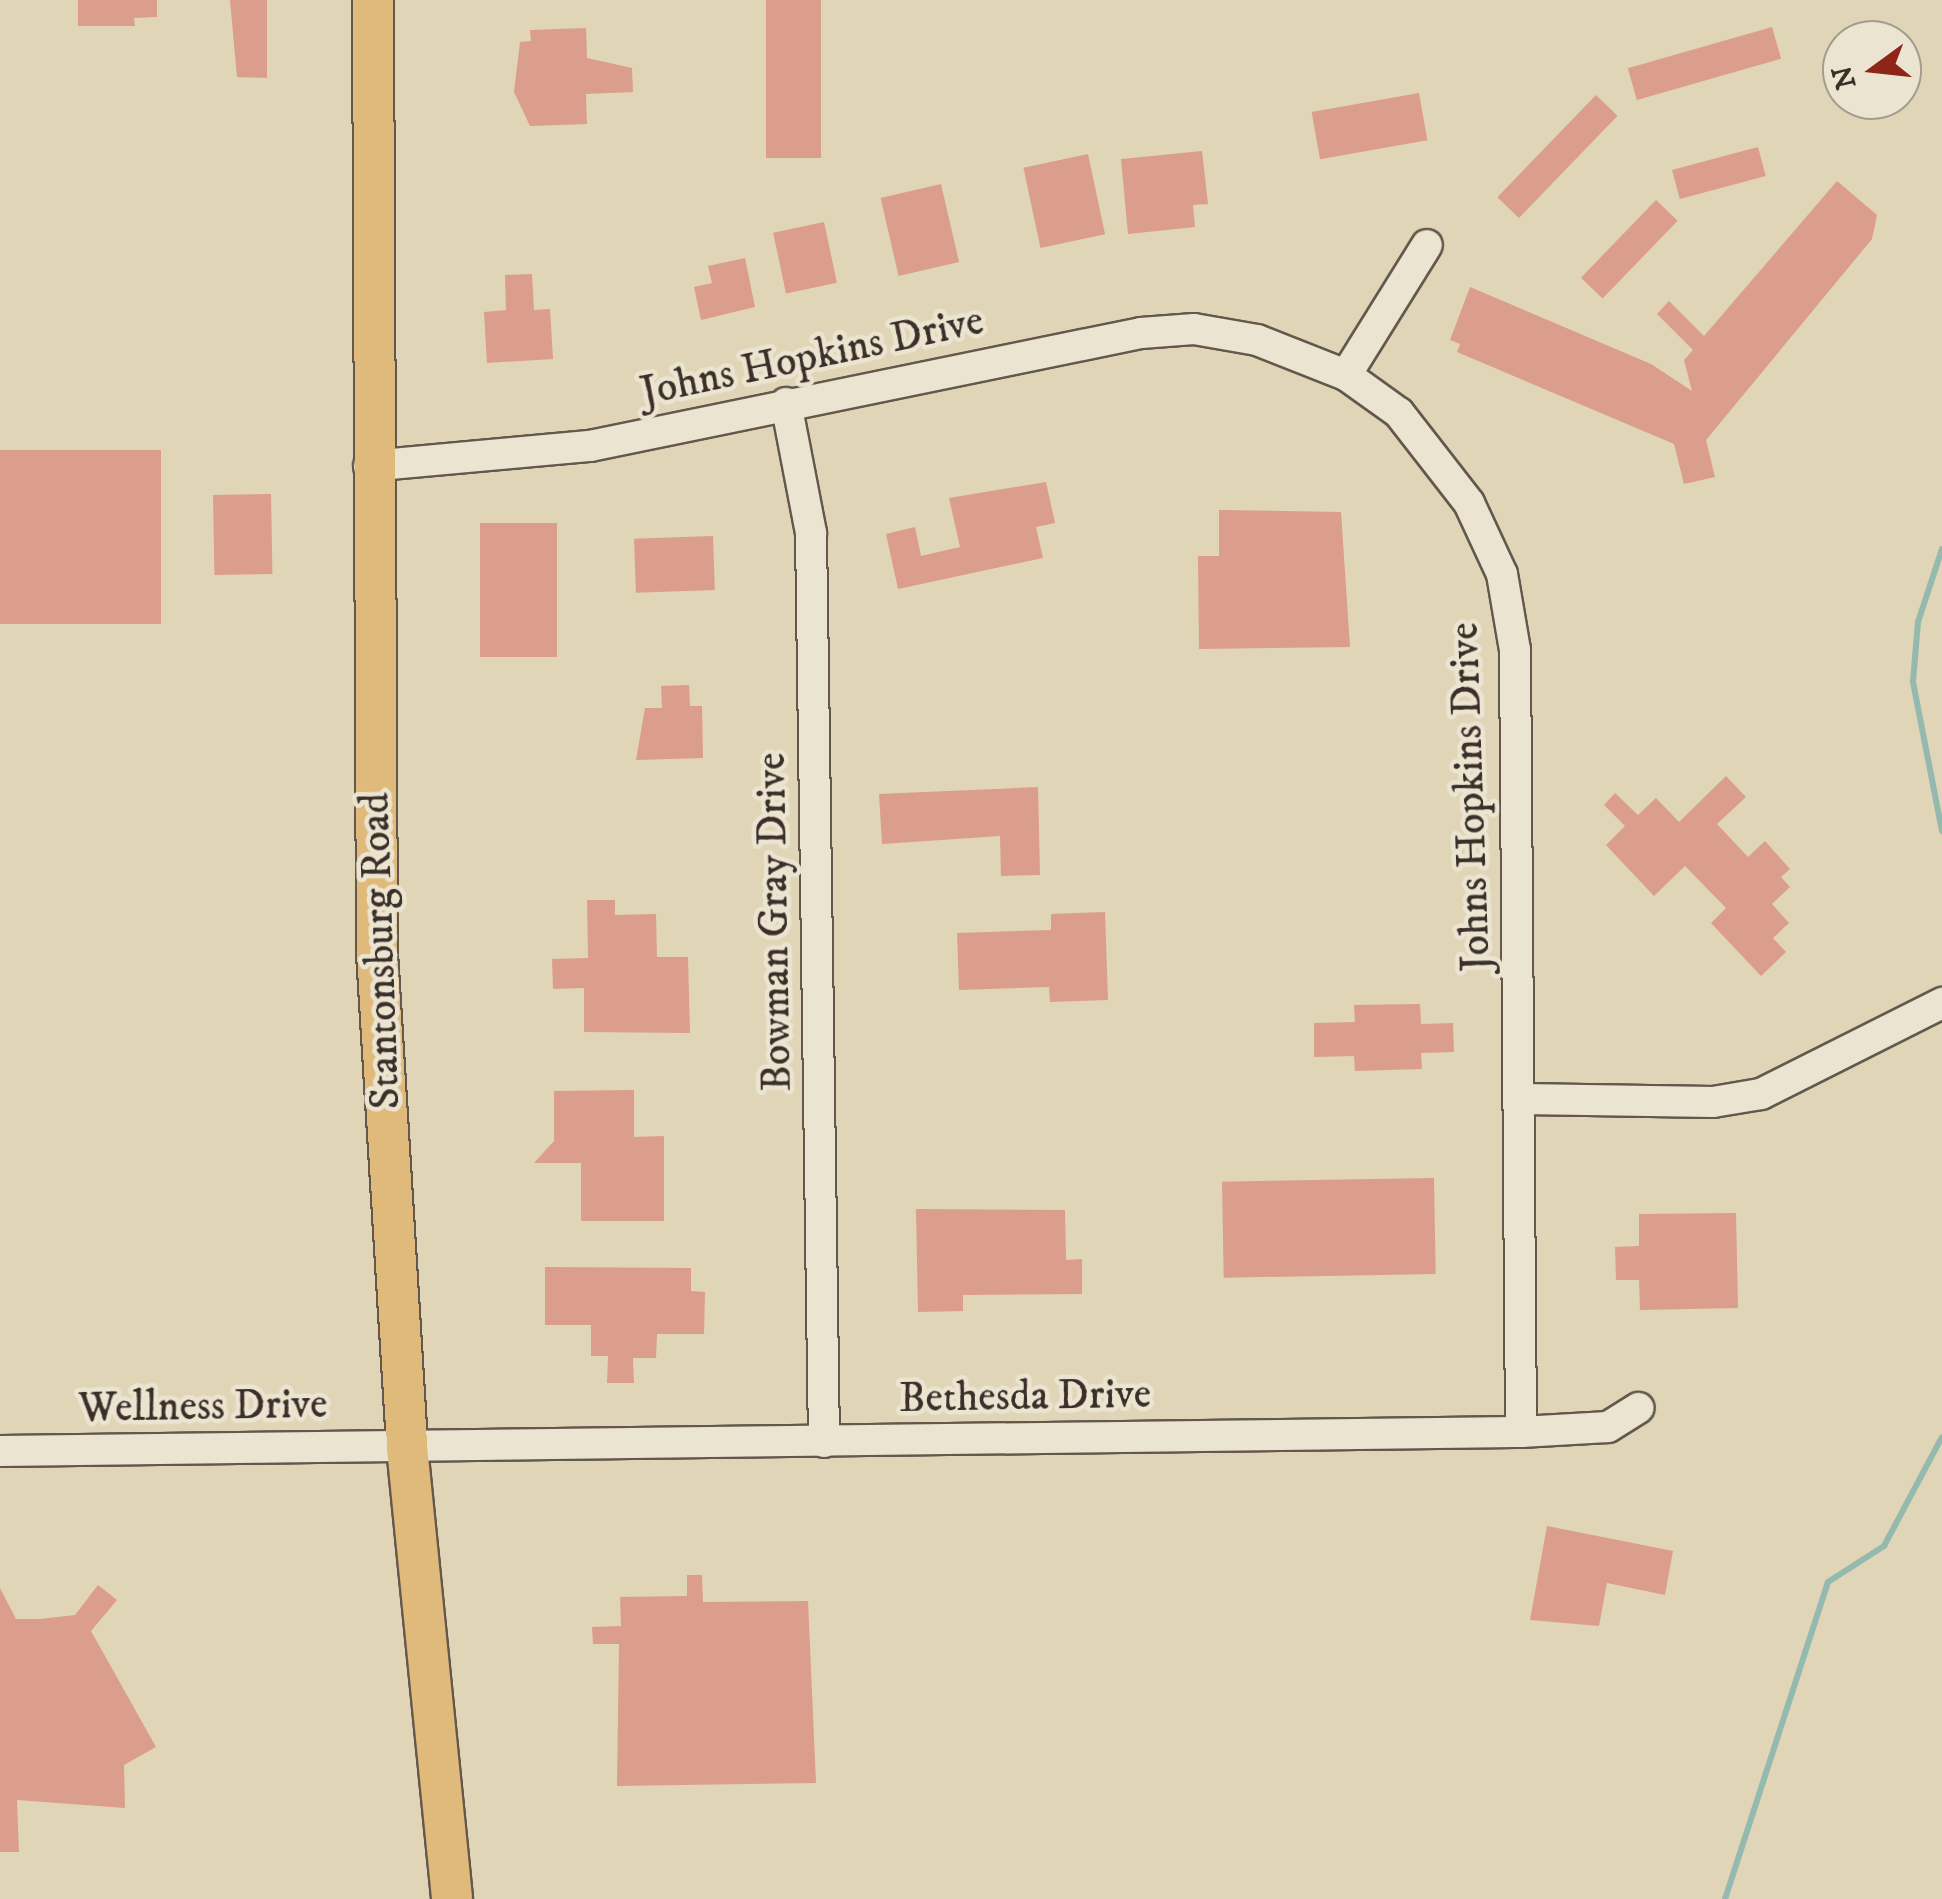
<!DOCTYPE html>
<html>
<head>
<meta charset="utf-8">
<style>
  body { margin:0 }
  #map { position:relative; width:1942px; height:1899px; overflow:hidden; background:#e0d5b6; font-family:"IM FELL DW Pica",serif }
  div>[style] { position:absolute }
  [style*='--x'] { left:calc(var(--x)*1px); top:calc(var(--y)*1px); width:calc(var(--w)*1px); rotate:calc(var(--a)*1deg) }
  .stream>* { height:6px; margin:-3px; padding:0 3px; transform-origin:3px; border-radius:3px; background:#94b9ae }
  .building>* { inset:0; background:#db9d8c; transform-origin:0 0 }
  .roads { filter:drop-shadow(2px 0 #64584d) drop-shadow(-2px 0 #64584d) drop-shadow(0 2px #64584d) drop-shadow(0 -2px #64584d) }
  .minor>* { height:30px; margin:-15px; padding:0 15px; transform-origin:15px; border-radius:15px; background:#ebe4d0 }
  .major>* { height:40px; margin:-20px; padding:0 20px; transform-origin:20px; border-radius:20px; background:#e0ba7b }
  span { translate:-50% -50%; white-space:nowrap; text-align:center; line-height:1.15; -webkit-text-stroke:9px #ebe4d0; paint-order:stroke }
  .street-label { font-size:42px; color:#3b2f2a }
  .north { position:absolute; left:1822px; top:20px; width:100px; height:100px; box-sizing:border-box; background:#ebe4d0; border:2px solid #a59c8e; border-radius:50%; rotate:255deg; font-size:28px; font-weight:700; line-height:40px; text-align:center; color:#3b2f2a }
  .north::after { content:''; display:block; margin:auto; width:35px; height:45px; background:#8f2418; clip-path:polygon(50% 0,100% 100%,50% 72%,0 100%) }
</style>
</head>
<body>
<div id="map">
  <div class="stream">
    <i style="--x:1942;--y:549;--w:77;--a:108.2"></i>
    <i style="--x:1918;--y:622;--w:60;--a:94.8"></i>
    <i style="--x:1913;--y:682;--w:152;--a:79"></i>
    <i style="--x:1725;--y:1899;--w:333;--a:-72"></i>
    <i style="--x:1828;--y:1582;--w:67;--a:-32.7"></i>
    <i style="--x:1884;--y:1546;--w:123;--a:-62"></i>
  </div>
  <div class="building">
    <i style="clip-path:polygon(78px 0,157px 0,157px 17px,134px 18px,135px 26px,78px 26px)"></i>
    <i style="clip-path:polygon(230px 0,267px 0,267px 78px,237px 77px)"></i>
    <i style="left:766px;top:0;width:55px;height:158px"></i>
    <i style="left:1772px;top:27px;width:33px;height:150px;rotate:74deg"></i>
    <i style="clip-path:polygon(586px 28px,587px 58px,632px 68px,633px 92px,586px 94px,587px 124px,530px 126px,514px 92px,520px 42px,531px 41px,530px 30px)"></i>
    <i style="left:1419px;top:93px;width:48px;height:109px;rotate:80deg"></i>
    <i style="left:1596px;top:95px;width:30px;height:142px;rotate:44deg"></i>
    <i style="left:1758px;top:147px;width:30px;height:89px;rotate:75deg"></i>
    <i style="clip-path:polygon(1202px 151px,1208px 204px,1193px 205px,1195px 227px,1128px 234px,1121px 159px)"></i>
    <i style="left:1088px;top:154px;width:82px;height:66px;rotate:78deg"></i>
    <i style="clip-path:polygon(1837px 181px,1877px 215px,1872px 239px,1706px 440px,1715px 477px,1684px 484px,1674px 444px,1457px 352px,1460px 344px,1450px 340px,1470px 287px,1651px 364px,1692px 391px,1684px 360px,1693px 350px,1657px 314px,1669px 301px,1704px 336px)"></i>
    <i style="left:941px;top:184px;width:80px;height:62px;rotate:77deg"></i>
    <i style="left:1656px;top:200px;width:30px;height:108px;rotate:44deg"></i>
    <i style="left:824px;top:222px;width:62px;height:52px;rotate:78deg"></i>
    <i style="clip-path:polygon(745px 258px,755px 307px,701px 320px,694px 287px,712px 283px,708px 266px)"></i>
    <i style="clip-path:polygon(532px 274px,534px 310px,550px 309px,553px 359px,487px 363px,484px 312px,506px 310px,505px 275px)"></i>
    <i style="left:161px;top:450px;width:174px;height:161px;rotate:90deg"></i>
    <i style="clip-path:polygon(1046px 482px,1055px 523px,1036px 527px,1043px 558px,898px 589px,886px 534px,915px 527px,921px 556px,960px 547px,949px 498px)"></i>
    <i style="left:271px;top:494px;width:80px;height:58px;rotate:89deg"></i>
    <i style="clip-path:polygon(1219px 510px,1341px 512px,1350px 647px,1199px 649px,1198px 556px,1219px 556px)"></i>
    <i style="left:480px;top:523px;width:77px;height:134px"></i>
    <i style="left:713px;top:536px;width:54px;height:79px;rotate:88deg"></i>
    <i style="clip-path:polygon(689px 685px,690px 706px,702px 706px,703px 758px,636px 760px,645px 708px,662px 708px,661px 686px)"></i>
    <i style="clip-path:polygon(1726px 776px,1746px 797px,1717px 824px,1748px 857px,1765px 841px,1790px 869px,1781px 877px,1790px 887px,1772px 904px,1789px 923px,1773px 938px,1786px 952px,1761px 976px,1711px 923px,1726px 908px,1685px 866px,1654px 896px,1606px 845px,1625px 826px,1604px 805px,1615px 793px,1638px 815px,1656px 798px,1679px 822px)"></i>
    <i style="clip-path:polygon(1038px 787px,1040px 875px,1001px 876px,1000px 836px,882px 844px,879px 794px)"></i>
    <i style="clip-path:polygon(587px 900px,615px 900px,615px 915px,656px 914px,657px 957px,688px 957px,690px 1033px,584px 1032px,584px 988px,553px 989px,552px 959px,588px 958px)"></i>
    <i style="clip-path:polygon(1105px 912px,1108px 1000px,1050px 1002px,1049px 987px,959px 990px,957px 933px,1051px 930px,1051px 914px)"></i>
    <i style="clip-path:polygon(1420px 1004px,1421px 1024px,1453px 1023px,1454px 1052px,1421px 1053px,1422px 1069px,1355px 1071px,1354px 1056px,1314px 1057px,1314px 1023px,1355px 1022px,1354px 1005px)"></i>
    <i style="clip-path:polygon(634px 1090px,634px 1137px,664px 1136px,664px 1221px,581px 1221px,581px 1163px,534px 1163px,554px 1141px,554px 1091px)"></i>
    <i style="left:1434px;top:1178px;width:96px;height:212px;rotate:89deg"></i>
    <i style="clip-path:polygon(916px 1209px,1065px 1210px,1066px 1260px,1082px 1259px,1082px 1294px,963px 1295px,963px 1311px,918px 1312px)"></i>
    <i style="clip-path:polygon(1736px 1213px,1738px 1308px,1640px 1310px,1639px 1280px,1616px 1280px,1615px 1247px,1639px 1246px,1639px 1214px)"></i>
    <i style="clip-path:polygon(545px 1267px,691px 1268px,691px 1291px,705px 1292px,704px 1334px,657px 1334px,656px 1358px,633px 1358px,634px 1383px,607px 1383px,608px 1356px,591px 1356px,591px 1325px,545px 1325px)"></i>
    <i style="clip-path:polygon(1547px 1526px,1673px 1551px,1665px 1595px,1607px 1583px,1599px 1626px,1530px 1620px)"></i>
    <i style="clip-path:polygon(687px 1575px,702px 1575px,703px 1602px,808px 1601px,816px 1783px,617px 1786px,619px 1644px,593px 1644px,592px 1627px,621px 1626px,620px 1597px,687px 1596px)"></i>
    <i style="clip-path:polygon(98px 1585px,117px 1600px,91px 1631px,156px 1747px,124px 1765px,125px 1808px,17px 1800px,19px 1852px,0 1852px,0 1588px,16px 1619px,40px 1619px,75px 1615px)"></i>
  </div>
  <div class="roads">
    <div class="minor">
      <i style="--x:1346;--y:375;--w:153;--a:-58.1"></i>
      <i style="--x:786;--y:403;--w:132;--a:79.1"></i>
      <i style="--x:811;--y:533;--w:909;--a:89.18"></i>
      <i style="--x:369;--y:466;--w:222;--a:-5.2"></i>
      <i style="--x:590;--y:446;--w:562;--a:-11.59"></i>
      <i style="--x:1141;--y:333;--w:53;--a:-4.3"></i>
      <i style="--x:1194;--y:329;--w:64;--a:9.9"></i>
      <i style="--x:1257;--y:340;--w:96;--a:21.5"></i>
      <i style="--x:1346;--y:375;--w:65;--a:35.6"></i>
      <i style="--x:1399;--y:413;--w:114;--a:52.1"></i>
      <i style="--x:1469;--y:503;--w:78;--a:65.1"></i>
      <i style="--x:1502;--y:574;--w:77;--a:80.3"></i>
      <i style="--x:1515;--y:650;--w:782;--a:89.56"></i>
      <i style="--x:1523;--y:1099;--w:190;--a:0.9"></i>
      <i style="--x:1713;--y:1102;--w:49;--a:-9.5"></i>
      <i style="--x:1761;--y:1094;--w:203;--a:-26.7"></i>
      <i style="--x:0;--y:1451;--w:1521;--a:-0.72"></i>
      <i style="--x:1521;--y:1432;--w:87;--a:-3.3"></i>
      <i style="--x:1608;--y:1427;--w:36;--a:-32"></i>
    </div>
    <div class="major">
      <i style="--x:373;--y:0;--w:953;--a:89.76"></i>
      <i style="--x:377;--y:953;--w:495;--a:86.5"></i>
      <i style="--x:407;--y:1447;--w:454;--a:84.3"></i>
    </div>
  </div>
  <div class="street-label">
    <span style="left:812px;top:357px;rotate:-12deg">Johns Hopkins Drive</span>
    <span style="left:1471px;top:797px;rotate:-92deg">Johns Hopkins Drive</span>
    <span style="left:775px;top:922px;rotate:-91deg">Bowman Gray Drive</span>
    <span style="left:381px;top:951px;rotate:-92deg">Stantonsburg Road</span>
    <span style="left:1025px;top:1397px;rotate:-1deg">Bethesda Drive</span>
    <span style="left:203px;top:1407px;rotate:-1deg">Wellness Drive</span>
  </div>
  <div class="north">N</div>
</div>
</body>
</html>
